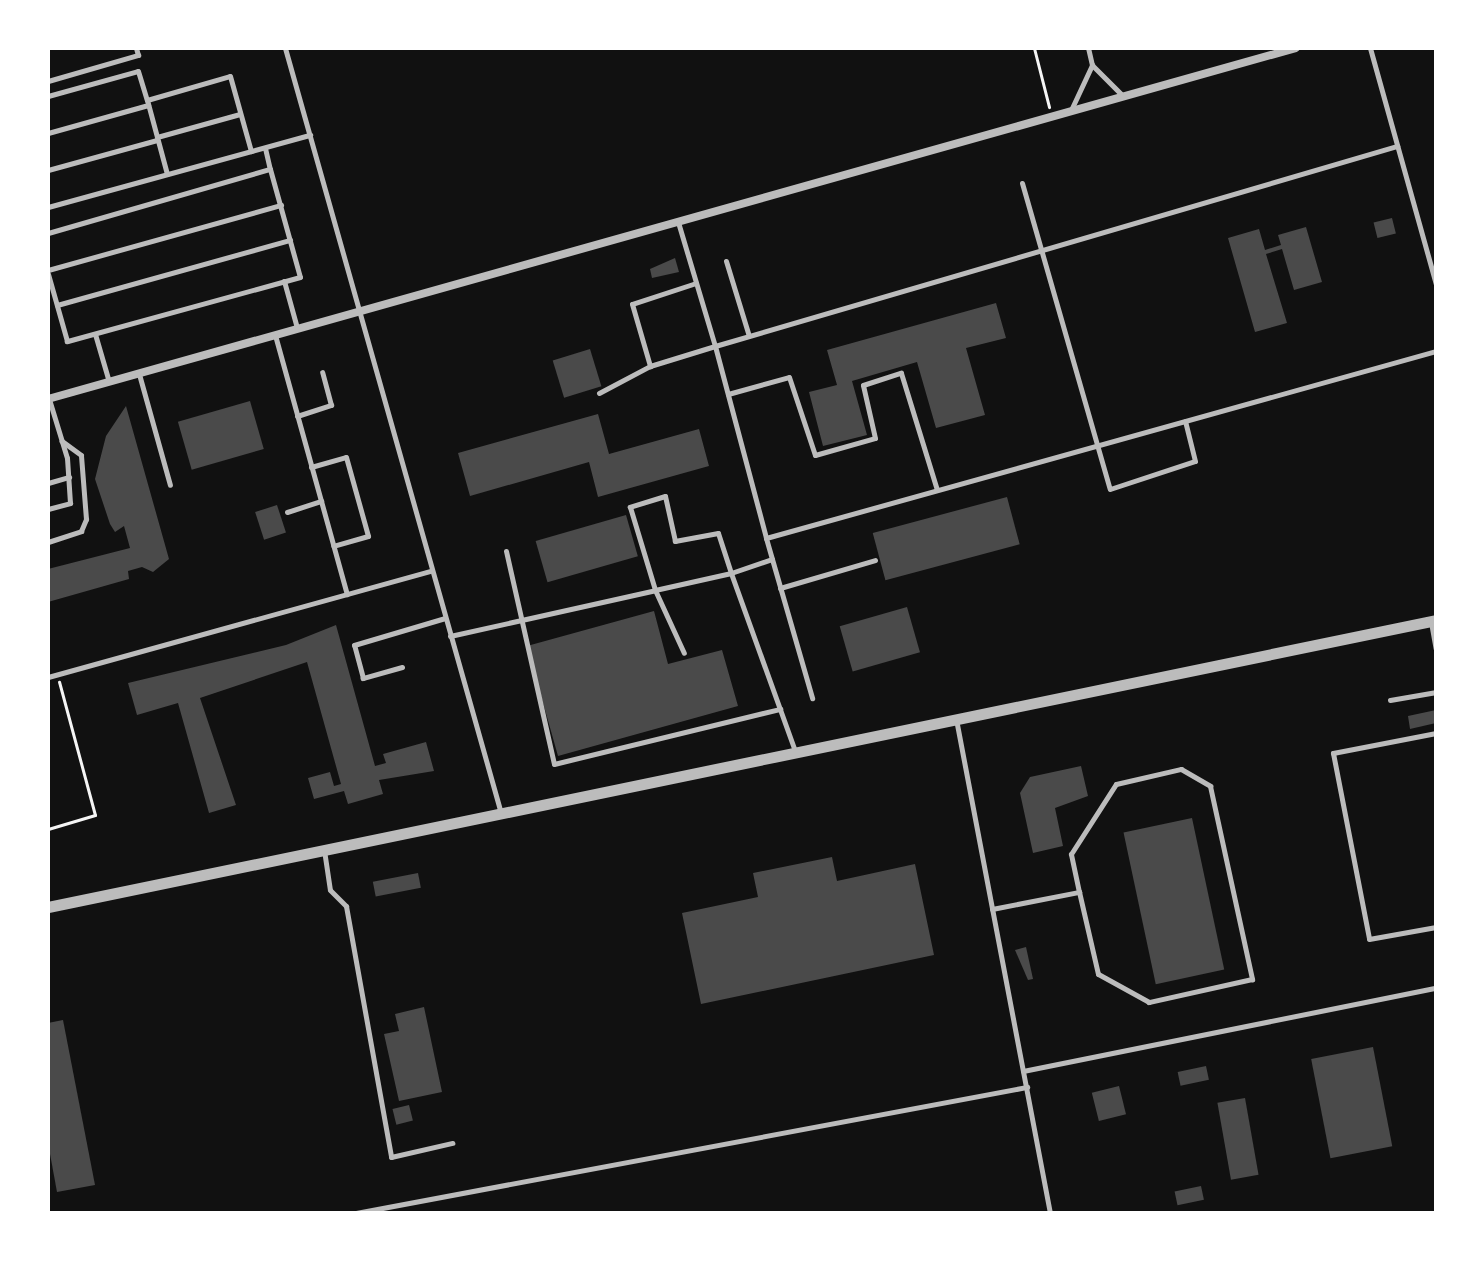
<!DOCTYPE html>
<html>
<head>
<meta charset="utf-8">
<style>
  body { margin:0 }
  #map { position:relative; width:1484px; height:1261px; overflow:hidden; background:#111; font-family:"Sofia Sans Condensed",sans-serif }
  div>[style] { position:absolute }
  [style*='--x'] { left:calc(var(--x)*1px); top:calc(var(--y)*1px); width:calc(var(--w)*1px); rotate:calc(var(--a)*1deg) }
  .building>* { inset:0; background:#4a4a4a; transform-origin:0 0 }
  .path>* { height:3px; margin:-1.5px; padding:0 1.5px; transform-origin:1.5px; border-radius:1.5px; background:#f5f5f5 }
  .service>* { height:5px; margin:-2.5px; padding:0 2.5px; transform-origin:2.5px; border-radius:2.5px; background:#bcbcbc }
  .minor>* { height:8px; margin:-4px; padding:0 4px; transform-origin:4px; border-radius:4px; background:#bcbcbc }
  .tertiary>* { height:11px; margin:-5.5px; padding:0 5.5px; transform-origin:5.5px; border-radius:5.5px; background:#bcbcbc }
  span { translate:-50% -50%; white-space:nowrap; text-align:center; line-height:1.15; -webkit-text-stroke:8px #fff; paint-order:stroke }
  .frame { position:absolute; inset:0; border:50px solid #fff; pointer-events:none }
</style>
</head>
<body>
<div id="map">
  <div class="building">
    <i style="left:1392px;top:218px;width:16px;height:19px;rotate:76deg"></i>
    <i style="clip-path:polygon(1306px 227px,1322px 282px,1294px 290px,1282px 249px,1266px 254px,1287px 323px,1255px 332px,1228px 238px,1259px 229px,1265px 250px,1281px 245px,1278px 235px)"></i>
    <i style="clip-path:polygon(675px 258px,679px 272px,652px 278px,650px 269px)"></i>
    <i style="clip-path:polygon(996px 303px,1006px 338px,966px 348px,985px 415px,936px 428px,917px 362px,852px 381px,867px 435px,823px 446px,809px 392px,837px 385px,827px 350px)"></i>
    <i style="left:590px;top:349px;width:39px;height:39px;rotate:73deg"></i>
    <i style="left:250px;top:401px;width:50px;height:75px;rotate:74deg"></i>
    <i style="clip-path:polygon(126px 406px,169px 559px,153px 572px,142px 567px,128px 571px,129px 579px,48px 602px,48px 569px,130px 548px,124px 526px,115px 532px,110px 524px,95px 479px,106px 436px)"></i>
    <i style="clip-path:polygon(598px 414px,609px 454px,699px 429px,709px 466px,598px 497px,589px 462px,470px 496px,458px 453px)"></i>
    <i style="left:1007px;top:497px;width:49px;height:139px;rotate:75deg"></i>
    <i style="left:277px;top:505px;width:29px;height:23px;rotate:72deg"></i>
    <i style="left:626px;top:515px;width:43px;height:94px;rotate:74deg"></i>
    <i style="left:907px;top:607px;width:47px;height:70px;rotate:74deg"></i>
    <i style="clip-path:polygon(654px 611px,668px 664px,722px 650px,738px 706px,558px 756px,527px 646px)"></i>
    <i style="clip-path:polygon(336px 625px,375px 766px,386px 763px,383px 754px,426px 742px,434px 771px,379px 780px,383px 794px,348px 804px,344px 791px,314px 799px,308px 778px,330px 772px,334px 786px,341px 784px,307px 662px,200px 698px,236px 805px,209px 813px,178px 703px,137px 715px,128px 683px,286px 645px)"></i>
    <i style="clip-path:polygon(1436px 710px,1436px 723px,1410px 729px,1408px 716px)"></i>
    <i style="clip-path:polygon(1081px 766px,1088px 796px,1055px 808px,1063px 846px,1033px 853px,1020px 793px,1030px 777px)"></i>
    <i style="left:1192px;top:818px;width:155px;height:70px;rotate:78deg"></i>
    <i style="clip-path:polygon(832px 857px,837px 881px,915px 864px,934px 955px,701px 1004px,682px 913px,758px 897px,753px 873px)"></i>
    <i style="left:418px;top:873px;width:15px;height:46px;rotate:79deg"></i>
    <i style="clip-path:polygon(1026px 947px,1033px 979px,1028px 980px,1015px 950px)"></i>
    <i style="clip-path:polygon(424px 1007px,442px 1092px,399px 1101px,384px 1034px,399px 1031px,395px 1014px)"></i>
    <i style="clip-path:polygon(63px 1020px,95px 1185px,57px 1192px,48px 1143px,48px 1023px)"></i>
    <i style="left:1373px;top:1047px;width:101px;height:63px;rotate:79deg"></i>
    <i style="left:1206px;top:1066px;width:14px;height:29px;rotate:78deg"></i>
    <i style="left:1119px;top:1086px;width:29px;height:28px;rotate:76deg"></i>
    <i style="left:1245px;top:1098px;width:78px;height:28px;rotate:80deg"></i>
    <i style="left:409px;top:1105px;width:16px;height:17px;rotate:76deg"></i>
    <i style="left:1201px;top:1186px;width:14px;height:27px;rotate:78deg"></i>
  </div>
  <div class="path">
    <i style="--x:1034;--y:48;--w:61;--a:75.7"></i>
    <i style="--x:48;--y:829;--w:49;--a:-16.6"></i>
    <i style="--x:95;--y:815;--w:138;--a:-105.1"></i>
  </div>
  <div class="service">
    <i style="--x:285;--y:48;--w:792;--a:74.24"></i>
    <i style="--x:1370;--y:48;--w:245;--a:74.4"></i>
    <i style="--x:1092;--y:65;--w:44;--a:45"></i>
    <i style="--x:48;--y:81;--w:94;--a:-16.1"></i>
    <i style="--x:138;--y:55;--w:7;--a:-106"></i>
    <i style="--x:48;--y:96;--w:93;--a:-15.5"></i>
    <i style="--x:138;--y:71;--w:30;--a:73"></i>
    <i style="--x:1071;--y:110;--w:50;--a:-65"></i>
    <i style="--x:1092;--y:65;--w:17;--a:-103"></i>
    <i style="--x:48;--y:133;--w:104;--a:-15.6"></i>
    <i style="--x:157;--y:137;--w:86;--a:-15.5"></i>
    <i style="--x:265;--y:148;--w:22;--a:77"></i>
    <i style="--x:48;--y:170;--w:113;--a:-15.4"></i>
    <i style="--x:167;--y:174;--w:77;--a:-105.1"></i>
    <i style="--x:147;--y:100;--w:86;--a:-16.1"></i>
    <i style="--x:230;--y:76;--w:78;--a:74.4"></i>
    <i style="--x:1022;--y:183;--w:318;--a:74"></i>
    <i style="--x:1110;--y:489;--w:89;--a:-18.2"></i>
    <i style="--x:1195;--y:461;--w:41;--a:-104"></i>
    <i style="--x:48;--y:207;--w:272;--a:-15.4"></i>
    <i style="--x:678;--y:222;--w:129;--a:73.4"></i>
    <i style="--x:715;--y:346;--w:711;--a:-16.34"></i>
    <i style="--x:48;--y:233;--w:231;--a:-16.1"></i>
    <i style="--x:270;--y:169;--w:112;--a:74.5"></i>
    <i style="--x:300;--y:277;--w:242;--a:164.6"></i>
    <i style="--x:67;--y:341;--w:70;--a:-105.8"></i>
    <i style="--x:726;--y:261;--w:78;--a:73"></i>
    <i style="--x:48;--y:270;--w:242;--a:-15.6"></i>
    <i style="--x:284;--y:281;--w:49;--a:74.5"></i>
    <i style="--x:696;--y:283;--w:67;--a:161.8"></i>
    <i style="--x:632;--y:304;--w:65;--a:73.8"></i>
    <i style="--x:650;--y:366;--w:68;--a:-17.1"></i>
    <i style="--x:715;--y:346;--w:199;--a:75.1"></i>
    <i style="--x:57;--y:305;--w:242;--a:-15.6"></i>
    <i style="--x:95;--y:334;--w:50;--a:73.7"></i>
    <i style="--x:275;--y:335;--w:269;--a:74.5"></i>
    <i style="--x:139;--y:374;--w:115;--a:74.4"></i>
    <i style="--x:599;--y:393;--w:58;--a:-27.9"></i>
    <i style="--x:728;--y:394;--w:63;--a:-15.6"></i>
    <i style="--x:789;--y:377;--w:82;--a:71.6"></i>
    <i style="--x:815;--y:455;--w:62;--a:-15.8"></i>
    <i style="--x:875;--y:438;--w:54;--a:-102.8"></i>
    <i style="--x:863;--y:385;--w:40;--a:-18"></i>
    <i style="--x:901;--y:373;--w:122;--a:72.9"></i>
    <i style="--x:297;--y:416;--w:36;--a:-18"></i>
    <i style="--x:331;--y:405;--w:34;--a:-105"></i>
    <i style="--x:311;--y:467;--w:36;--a:-16"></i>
    <i style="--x:346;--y:457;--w:82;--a:74.4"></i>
    <i style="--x:368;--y:536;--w:36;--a:164"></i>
    <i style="--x:48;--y:483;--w:22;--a:-16"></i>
    <i style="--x:48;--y:509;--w:23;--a:-15"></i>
    <i style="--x:70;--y:503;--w:45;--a:-93.8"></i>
    <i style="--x:67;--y:458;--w:65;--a:-107"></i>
    <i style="--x:287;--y:512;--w:36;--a:-18"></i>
    <i style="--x:48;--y:542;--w:35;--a:-18"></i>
    <i style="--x:81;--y:531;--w:13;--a:-67"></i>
    <i style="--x:86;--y:519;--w:64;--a:-94.5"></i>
    <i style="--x:81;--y:455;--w:24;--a:-144"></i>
    <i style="--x:506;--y:551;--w:218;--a:77.3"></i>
    <i style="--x:554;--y:764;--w:233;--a:-13.7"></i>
    <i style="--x:772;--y:559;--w:145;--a:73.9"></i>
    <i style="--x:780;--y:588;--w:99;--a:-16.4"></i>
    <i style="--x:1431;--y:622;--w:27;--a:80"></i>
    <i style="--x:450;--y:636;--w:210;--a:-12.6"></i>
    <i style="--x:655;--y:590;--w:78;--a:-12.6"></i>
    <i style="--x:731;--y:573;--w:42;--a:-108"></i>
    <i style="--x:718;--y:533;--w:44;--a:169.5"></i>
    <i style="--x:675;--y:541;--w:46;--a:-102.5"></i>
    <i style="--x:665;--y:496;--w:37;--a:163"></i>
    <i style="--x:630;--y:507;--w:87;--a:73.2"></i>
    <i style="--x:655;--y:590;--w:69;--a:65.3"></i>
    <i style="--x:402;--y:667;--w:41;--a:164.2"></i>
    <i style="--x:363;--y:678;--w:34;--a:-105"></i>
    <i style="--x:354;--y:645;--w:95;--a:-16.5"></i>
    <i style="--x:48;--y:677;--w:397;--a:-15.5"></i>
    <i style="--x:1390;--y:700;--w:47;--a:-9.9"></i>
    <i style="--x:956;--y:719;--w:503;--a:79.23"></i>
    <i style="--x:1436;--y:733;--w:105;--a:169"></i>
    <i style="--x:1333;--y:753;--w:189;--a:79"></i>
    <i style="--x:1369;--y:939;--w:68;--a:-10.2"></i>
    <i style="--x:795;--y:751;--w:189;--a:-109.8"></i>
    <i style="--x:731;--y:573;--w:43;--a:-18.9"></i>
    <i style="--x:772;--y:559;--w:22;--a:-106"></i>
    <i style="--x:766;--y:538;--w:696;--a:-15.59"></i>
    <i style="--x:324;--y:850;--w:40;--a:81.5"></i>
    <i style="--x:330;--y:890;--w:23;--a:45"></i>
    <i style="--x:346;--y:906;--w:255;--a:79.8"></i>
    <i style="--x:391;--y:1157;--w:63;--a:-12.9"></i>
    <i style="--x:992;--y:909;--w:89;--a:-11.1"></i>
    <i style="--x:1079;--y:892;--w:39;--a:-102"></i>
    <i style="--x:1071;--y:854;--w:83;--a:-57.3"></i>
    <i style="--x:1116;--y:784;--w:67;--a:-13"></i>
    <i style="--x:1181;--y:769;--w:34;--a:30"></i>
    <i style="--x:1210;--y:786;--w:198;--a:77.7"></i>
    <i style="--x:1252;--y:979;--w:106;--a:167.4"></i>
    <i style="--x:1149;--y:1002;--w:58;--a:-151.2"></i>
    <i style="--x:1098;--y:974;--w:84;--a:-103"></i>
    <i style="--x:1023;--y:1071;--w:421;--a:-11.4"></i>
    <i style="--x:356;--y:1213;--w:683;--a:-10.64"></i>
  </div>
  <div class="minor">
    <i style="--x:48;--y:399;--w:1296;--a:-15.71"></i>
  </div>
  <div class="tertiary">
    <i style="--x:48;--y:907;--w:1417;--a:-11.68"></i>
  </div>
  <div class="frame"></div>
</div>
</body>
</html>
